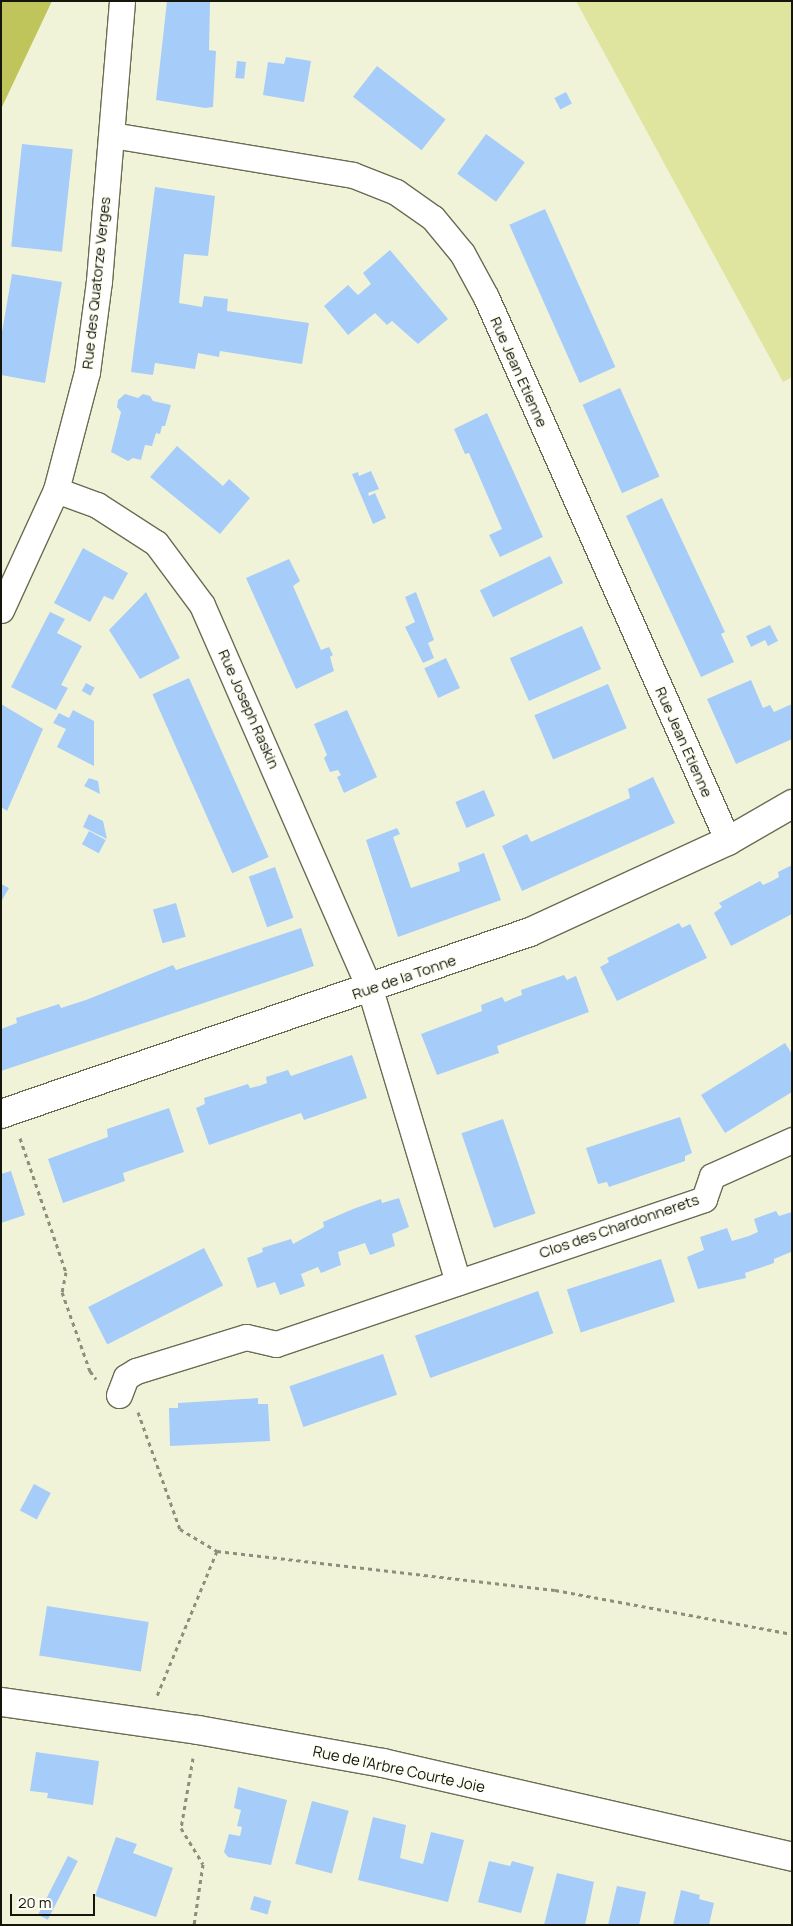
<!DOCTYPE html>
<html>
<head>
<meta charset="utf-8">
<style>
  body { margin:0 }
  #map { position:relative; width:793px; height:1926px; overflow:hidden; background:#f1f3d8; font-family:Manrope,sans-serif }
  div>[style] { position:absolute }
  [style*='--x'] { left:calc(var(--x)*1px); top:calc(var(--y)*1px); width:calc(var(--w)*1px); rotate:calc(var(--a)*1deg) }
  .green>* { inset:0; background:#dfe49e }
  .forest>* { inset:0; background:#bfc45b }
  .building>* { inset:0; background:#a6ccfa; transform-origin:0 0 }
  .path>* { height:3px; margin-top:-1.5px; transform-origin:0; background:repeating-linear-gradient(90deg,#8d8e7b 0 4px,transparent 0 8px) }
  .roads { filter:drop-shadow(1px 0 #6a6c53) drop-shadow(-1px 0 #6a6c53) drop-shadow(0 1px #6a6c53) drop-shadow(0 -1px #6a6c53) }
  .minor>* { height:25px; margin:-12.5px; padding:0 12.5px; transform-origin:12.5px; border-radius:12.5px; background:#fff }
  .tertiary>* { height:28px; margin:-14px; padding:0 14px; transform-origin:14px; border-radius:14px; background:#fff }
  span { translate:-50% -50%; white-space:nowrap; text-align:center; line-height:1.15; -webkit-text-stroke:4px #fefff4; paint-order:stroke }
  .street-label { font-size:15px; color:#15150c }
  .frame { position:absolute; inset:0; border:2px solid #15150c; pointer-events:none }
  .scale { position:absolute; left:10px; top:1894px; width:85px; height:22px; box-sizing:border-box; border:2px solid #15150c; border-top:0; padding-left:6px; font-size:15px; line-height:18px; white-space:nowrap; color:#15150c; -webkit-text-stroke:4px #fefff4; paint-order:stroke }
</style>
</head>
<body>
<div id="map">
  <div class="green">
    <i style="clip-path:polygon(576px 1px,792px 1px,792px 377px,783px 382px)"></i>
  </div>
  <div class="forest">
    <i style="clip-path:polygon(1px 1px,52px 1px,1px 109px)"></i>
  </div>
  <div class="building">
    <i style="clip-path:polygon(167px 1px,210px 1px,209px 50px,216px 51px,213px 107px,205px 108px,156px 100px)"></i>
    <i style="clip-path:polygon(286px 57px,311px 61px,304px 102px,263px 95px,268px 62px,284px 64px)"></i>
    <i style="left:237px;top:61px;width:9px;height:17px;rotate:6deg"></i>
    <i style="left:377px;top:66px;width:87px;height:39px;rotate:38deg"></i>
    <i style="left:566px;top:92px;width:13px;height:13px;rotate:63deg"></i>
    <i style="left:486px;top:134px;width:48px;height:49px;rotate:36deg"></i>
    <i style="left:22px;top:144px;width:51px;height:103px;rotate:6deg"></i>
    <i style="clip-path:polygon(155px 187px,215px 196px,208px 256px,184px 254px,179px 303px,202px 307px,204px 296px,228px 299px,227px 311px,309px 323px,302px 364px,220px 351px,219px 357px,198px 353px,195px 369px,155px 363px,153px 375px,131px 372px)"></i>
    <i style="left:545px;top:209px;width:173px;height:39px;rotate:66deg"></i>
    <i style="clip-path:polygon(390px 250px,448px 319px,418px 344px,392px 321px,387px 325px,375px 313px,348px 335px,324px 306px,348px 285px,358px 295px,371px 284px,363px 273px)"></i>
    <i style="clip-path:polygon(12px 274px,62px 282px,45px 383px,1px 375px,1px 338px)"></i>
    <i style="left:620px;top:388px;width:97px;height:41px;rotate:66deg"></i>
    <i style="clip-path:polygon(125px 394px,138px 398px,143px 394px,150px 396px,153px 401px,171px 405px,165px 426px,162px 426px,160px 434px,156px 433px,152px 446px,145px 445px,141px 460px,133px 458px,128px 461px,111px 452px,121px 412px,117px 407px,118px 400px)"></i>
    <i style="clip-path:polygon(487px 413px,543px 537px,500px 557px,489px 535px,502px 529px,469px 453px,465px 454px,454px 429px)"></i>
    <i style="clip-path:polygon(177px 446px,223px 486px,229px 479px,250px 498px,220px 534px,150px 477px)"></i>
    <i style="clip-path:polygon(371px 471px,379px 489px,368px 493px,369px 496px,375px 493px,386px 518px,373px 524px,352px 474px,358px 472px,359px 476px)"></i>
    <i style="clip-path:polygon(662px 498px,725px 632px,721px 634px,734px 662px,701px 677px,626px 516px)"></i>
    <i style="clip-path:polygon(83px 548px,128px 573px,113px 600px,104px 596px,90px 622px,54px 603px)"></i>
    <i style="left:550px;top:556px;width:30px;height:78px;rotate:64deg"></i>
    <i style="clip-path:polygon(289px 559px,300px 581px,293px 586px,321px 650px,329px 647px,333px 655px,330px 657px,334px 671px,296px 689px,246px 578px)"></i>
    <i style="clip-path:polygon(146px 592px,180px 658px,140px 679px,109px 630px)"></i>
    <i style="clip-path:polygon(416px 592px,434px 640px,428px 643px,434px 658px,423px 663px,405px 627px,415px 622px,405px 597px)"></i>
    <i style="clip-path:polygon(50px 612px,65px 619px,57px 633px,82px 646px,61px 685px,68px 688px,56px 710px,11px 687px)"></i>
    <i style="clip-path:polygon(770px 625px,778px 641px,768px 646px,765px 640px,751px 647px,746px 636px)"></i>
    <i style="left:582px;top:626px;width:47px;height:79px;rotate:66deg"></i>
    <i style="left:446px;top:658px;width:33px;height:24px;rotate:65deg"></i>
    <i style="left:189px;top:678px;width:196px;height:40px;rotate:66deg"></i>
    <i style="clip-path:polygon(751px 680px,763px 708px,770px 705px,774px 712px,792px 704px,792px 739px,736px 764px,707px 699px)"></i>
    <i style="left:86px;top:683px;width:10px;height:9px;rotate:29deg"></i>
    <i style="left:608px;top:684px;width:48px;height:80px;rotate:67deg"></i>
    <i style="clip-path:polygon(1px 704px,43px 729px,7px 811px,1px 807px)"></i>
    <i style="clip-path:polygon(73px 710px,94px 721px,94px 766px,57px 747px,66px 729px,53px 723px,59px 713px,69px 718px)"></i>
    <i style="clip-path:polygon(347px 710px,377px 777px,344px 793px,337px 777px,341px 775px,338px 770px,330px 772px,324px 758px,327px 755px,314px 724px)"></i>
    <i style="clip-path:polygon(653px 777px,675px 823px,522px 891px,502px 846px,527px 834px,531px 842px,630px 798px,628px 789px)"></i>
    <i style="clip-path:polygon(89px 778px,98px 781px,100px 794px,84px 786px)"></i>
    <i style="left:484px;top:790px;width:28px;height:31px;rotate:67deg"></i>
    <i style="clip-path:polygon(89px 814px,103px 821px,107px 839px,83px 827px)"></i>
    <i style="clip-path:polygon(397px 828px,400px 834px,393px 837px,411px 888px,460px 871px,458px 863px,484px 853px,501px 900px,398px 937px,366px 840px)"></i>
    <i style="left:89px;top:831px;width:19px;height:15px;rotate:28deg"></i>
    <i style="clip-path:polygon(792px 865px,792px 914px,731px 946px,714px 913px,722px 907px,719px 903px,760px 881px,763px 885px,772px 881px,779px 877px,778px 872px)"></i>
    <i style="left:275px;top:867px;width:54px;height:28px;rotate:70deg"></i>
    <i style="clip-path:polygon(1px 884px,9px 888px,1px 902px)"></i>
    <i style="left:176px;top:903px;width:35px;height:24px;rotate:74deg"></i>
    <i style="clip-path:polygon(679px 923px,682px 928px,690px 924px,707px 958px,617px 1001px,600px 967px,609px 962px,607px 958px)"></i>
    <i style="clip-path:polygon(301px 928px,314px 966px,1px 1071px,1px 1029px,17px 1023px,16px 1018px,59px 1004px,61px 1008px,86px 1000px,173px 965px,176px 970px)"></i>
    <i style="clip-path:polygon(564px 975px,567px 980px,576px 976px,589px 1012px,497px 1046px,499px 1053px,437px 1075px,421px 1034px,482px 1011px,481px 1005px,502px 997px,505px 1002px,514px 998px,522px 995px,521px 990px)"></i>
    <i style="clip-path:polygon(785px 1043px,792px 1054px,792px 1092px,725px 1133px,701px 1095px)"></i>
    <i style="clip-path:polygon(352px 1055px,367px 1098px,304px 1120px,301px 1113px,209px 1145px,196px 1108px,205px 1104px,204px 1098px,248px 1084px,250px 1088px,259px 1086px,267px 1083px,266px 1077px,288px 1070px,291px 1076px)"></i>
    <i style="clip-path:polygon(169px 1108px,184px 1152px,123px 1173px,125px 1181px,63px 1203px,48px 1159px,108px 1137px,107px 1129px)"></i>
    <i style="clip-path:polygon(680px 1117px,692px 1153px,685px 1156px,685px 1161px,609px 1187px,607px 1182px,598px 1184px,586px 1148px)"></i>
    <i style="left:503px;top:1119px;width:100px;height:44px;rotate:71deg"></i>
    <i style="clip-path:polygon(11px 1171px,25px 1215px,1px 1223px,1px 1174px)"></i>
    <i style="clip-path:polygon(399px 1198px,409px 1227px,392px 1234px,395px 1246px,370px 1255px,365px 1243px,338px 1252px,341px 1265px,321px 1273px,318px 1267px,301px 1274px,305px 1286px,280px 1295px,275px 1282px,257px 1288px,247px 1258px,263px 1252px,262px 1248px,291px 1239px,293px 1244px,324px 1227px,323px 1222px,353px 1209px,381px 1199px,382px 1203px)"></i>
    <i style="clip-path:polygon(776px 1211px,779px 1216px,792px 1212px,791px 1252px,774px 1259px,774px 1263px,745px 1273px,746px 1278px,698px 1289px,687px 1257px,704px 1250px,700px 1237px,727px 1228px,732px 1241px,749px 1236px,758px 1232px,754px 1219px)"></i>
    <i style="left:204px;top:1248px;width:42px;height:130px;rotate:63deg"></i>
    <i style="left:661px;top:1259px;width:45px;height:99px;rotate:72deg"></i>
    <i style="left:538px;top:1291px;width:45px;height:131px;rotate:70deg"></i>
    <i style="left:383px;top:1354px;width:43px;height:99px;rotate:71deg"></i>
    <i style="clip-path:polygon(258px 1398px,258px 1404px,268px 1404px,270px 1441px,170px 1446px,169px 1408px,178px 1408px,178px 1403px)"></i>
    <i style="left:34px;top:1484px;width:19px;height:30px;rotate:28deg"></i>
    <i style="left:47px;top:1606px;width:103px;height:50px;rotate:9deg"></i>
    <i style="clip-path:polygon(36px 1752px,99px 1761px,93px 1805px,47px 1798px,48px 1793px,30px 1791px)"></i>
    <i style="clip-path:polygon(238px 1787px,287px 1800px,271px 1865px,228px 1857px,224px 1852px,229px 1834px,240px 1836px,242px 1827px,237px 1826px,241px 1810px,234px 1808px)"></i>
    <i style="left:312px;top:1801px;width:38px;height:65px;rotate:15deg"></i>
    <i style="clip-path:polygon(373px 1817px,406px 1825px,400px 1858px,423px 1864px,431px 1832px,464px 1840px,448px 1902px,358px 1880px)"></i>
    <i style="clip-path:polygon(116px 1837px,137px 1844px,133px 1853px,173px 1868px,156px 1917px,95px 1896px)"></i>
    <i style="left:68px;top:1856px;width:11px;height:66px;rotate:27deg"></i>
    <i style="clip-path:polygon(489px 1861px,510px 1866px,512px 1861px,534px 1867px,521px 1913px,478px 1902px)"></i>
    <i style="clip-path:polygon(557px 1873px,594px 1882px,585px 1925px,544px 1925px)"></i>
    <i style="clip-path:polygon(617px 1886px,646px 1892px,639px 1925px,608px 1925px)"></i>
    <i style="clip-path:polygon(681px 1890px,700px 1895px,699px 1899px,714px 1903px,709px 1925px,673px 1925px)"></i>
    <i style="left:254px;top:1896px;width:18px;height:14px;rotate:16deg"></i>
  </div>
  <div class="path">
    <i style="--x:20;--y:1138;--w:142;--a:71.1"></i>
    <i style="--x:66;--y:1272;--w:20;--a:101"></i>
    <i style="--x:62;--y:1292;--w:84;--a:70.5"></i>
    <i style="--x:90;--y:1371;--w:10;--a:53"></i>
    <i style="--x:138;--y:1412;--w:124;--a:70.3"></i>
    <i style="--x:180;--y:1529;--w:43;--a:30.7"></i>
    <i style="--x:217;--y:1551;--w:157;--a:112.5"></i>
    <i style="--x:217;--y:1551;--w:340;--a:6.6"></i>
    <i style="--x:555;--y:1590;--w:241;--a:10.5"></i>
    <i style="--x:193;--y:1758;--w:71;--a:99.7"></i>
    <i style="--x:181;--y:1828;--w:42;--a:58.6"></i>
    <i style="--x:203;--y:1864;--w:62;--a:98.4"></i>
  </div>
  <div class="roads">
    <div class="minor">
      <i style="--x:112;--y:135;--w:244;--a:9.4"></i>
      <i style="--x:353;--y:175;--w:46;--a:21.6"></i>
      <i style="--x:396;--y:192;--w:45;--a:35.1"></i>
      <i style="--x:433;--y:218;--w:45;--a:50.4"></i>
      <i style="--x:462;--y:253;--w:50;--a:61.4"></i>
      <i style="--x:486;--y:297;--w:595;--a:66.02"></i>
      <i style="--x:56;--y:490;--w:44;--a:20.1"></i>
      <i style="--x:97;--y:505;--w:70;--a:32.8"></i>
      <i style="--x:156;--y:543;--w:77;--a:53.4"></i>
      <i style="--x:202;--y:605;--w:419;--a:66.4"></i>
      <i style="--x:370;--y:989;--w:306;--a:73.3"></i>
      <i style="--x:1;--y:610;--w:132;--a:-65.4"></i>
      <i style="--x:56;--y:490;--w:122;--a:-75.3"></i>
      <i style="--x:87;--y:372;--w:92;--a:-82.5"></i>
      <i style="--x:99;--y:281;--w:281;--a:-85.3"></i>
      <i style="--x:119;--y:1395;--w:19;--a:-69"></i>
      <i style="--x:126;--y:1377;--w:12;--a:-31"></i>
      <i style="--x:136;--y:1371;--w:115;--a:-17.2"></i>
      <i style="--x:246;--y:1337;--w:31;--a:13"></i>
      <i style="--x:276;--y:1344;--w:452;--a:-18.7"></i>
      <i style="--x:704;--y:1199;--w:24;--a:-71"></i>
      <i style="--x:712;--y:1176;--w:88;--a:-24.2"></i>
    </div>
    <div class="tertiary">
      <i style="--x:1;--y:1114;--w:559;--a:-18.99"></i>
      <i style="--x:530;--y:932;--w:218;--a:-24.7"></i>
      <i style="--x:728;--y:841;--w:74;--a:-30"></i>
      <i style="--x:1;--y:1702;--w:199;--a:8.1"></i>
      <i style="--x:198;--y:1730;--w:188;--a:10.1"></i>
      <i style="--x:383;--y:1763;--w:420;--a:12.9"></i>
    </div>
  </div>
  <div class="street-label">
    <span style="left:96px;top:283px;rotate:-84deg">Rue des Quatorze Verges</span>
    <span style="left:519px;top:372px;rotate:66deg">Rue Jean Etienne</span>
    <span style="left:249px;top:709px;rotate:66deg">Rue Joseph Raskin</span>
    <span style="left:684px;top:742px;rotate:66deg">Rue Jean Etienne</span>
    <span style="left:404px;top:977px;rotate:-19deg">Rue de la Tonne</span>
    <span style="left:619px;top:1226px;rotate:-19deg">Clos des Chardonnerets</span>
    <span style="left:399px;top:1769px;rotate:12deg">Rue de l'Arbre Courte Joie</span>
  </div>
  <div class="frame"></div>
  <div class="scale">20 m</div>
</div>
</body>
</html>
